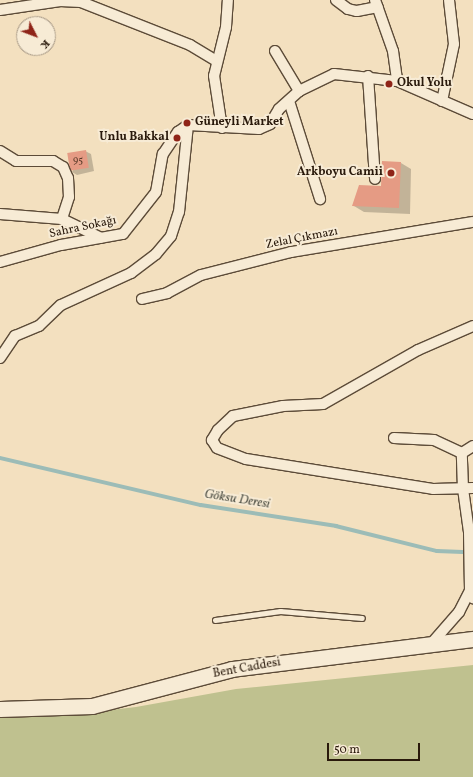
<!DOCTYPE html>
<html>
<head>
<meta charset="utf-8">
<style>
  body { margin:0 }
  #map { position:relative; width:473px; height:777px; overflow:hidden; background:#f3e0bf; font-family:Vollkorn,serif }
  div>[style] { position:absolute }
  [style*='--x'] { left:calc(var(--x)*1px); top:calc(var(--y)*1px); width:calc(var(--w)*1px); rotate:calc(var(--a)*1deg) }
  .green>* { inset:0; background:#bfc18f }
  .shadow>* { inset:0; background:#0003 }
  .stream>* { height:3.5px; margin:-1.75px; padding:0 1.75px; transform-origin:1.75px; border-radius:1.75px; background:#9cbcb7 }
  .building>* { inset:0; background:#e59b84; transform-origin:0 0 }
  .roads { filter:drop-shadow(1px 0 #5c4b38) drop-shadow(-1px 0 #5c4b38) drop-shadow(0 1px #5c4b38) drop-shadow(0 -1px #5c4b38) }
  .lane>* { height:5px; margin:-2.5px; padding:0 2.5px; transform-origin:2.5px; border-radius:2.5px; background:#f7ebd5 }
  .street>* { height:10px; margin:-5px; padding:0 5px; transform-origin:5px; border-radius:5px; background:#f7ebd5 }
  .secondary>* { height:15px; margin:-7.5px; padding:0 7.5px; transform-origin:7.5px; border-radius:7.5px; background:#f7ebd5 }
  .dots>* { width:11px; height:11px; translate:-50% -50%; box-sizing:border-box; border:2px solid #f7ebd5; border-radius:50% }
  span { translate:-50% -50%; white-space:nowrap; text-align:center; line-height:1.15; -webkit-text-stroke:4px #f7ebd5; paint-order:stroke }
  .number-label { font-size:10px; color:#583a29 }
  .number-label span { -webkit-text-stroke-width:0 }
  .poi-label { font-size:12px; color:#29190b; font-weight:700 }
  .left { translate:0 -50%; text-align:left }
  .right { translate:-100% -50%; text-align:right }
  .street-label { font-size:12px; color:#29190b }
  .water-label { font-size:13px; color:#515247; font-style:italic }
  .north { position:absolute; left:16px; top:16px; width:40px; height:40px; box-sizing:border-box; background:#f7ebd5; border:1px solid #a59784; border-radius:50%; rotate:132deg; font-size:11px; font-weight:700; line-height:16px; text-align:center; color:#29190b }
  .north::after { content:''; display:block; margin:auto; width:14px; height:18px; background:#8f2418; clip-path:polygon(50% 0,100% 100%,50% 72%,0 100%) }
  .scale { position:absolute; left:327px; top:743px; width:93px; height:18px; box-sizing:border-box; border:2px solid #29190b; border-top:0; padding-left:5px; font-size:12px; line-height:14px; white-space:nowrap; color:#29190b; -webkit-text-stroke:3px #f7ebd5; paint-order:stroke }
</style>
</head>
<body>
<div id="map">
  <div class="green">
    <i style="clip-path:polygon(473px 665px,473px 777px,0 777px,0 718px,59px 716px,136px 707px,236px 689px)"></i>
  </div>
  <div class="shadow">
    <i style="clip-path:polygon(85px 151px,91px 154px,94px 171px,77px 175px,72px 172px)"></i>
    <i style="clip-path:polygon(401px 163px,411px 169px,410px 214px,364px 212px,354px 206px,382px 187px)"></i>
  </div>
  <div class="stream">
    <i style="--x:0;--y:458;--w:206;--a:13.2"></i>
    <i style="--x:201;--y:505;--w:137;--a:8.8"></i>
    <i style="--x:336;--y:526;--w:104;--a:13.9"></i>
    <i style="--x:437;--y:551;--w:32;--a:2"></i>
  </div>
  <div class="building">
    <i style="left:86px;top:150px;width:18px;height:19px;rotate:81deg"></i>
    <i style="clip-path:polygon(382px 161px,401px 162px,399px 208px,352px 206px,359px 185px,381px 186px)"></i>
  </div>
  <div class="roads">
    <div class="lane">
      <i style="--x:215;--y:620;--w:66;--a:-7.9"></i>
      <i style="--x:280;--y:611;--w:82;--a:4.9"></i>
    </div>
    <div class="street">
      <i style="--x:82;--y:0;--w:2;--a:117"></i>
      <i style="--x:81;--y:2;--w:117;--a:21.5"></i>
      <i style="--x:190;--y:45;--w:31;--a:31"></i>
      <i style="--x:336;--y:0;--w:15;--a:37"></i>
      <i style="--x:348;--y:9;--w:9;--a:13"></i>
      <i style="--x:357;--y:11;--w:21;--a:-11"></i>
      <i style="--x:375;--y:0;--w:54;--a:70.6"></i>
      <i style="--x:393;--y:51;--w:30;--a:82"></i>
      <i style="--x:0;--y:10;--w:61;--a:-8.5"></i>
      <i style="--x:60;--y:1;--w:21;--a:3"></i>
      <i style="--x:275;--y:51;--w:47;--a:59"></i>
      <i style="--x:368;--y:76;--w:103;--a:86.1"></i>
      <i style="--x:289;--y:101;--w:103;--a:72.4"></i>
      <i style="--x:442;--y:101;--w:58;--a:-78.1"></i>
      <i style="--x:454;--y:44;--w:44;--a:-96.5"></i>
      <i style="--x:222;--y:128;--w:53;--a:-98.7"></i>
      <i style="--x:214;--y:76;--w:50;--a:-76.2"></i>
      <i style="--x:226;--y:27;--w:27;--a:-86"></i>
      <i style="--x:0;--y:151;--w:19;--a:32"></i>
      <i style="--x:16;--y:161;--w:37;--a:0"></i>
      <i style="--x:53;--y:161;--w:12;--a:31"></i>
      <i style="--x:63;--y:167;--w:12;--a:66"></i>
      <i style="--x:68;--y:178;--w:19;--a:87"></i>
      <i style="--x:69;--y:197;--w:23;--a:108"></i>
      <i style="--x:0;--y:214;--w:62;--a:4.6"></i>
      <i style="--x:62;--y:219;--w:43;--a:26"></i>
      <i style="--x:0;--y:262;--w:63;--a:-15.6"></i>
      <i style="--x:61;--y:245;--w:63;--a:-10.1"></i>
      <i style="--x:123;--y:234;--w:53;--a:-51.8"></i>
      <i style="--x:156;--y:192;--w:39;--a:-80"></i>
      <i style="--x:163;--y:154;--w:27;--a:-56"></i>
      <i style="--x:178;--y:132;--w:12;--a:-35"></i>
      <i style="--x:188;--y:125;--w:71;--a:3.2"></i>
      <i style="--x:259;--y:129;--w:12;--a:-24"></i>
      <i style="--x:270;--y:124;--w:17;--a:-59"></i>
      <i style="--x:279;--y:109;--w:27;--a:-42"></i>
      <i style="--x:299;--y:91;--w:39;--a:-26"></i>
      <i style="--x:334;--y:74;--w:63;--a:6.3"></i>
      <i style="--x:397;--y:81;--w:83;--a:23.5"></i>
      <i style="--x:142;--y:299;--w:26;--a:-13"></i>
      <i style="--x:167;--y:293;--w:38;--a:-28"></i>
      <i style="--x:201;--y:275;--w:93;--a:-14.3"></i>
      <i style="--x:291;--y:252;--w:184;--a:-9.4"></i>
      <i style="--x:473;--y:326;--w:60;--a:156.4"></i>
      <i style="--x:418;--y:350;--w:109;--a:150.4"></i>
      <i style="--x:323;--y:404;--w:40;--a:177.1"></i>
      <i style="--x:283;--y:406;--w:51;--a:168.7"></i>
      <i style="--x:233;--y:416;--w:21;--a:137"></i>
      <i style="--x:218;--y:430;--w:12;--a:121"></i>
      <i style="--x:212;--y:440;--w:9;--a:58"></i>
      <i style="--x:217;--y:448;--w:31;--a:21"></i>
      <i style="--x:246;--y:459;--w:189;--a:9.1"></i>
      <i style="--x:433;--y:489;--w:40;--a:-1.4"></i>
      <i style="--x:0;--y:358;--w:27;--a:-56"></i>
      <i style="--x:15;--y:336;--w:26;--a:-23"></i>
      <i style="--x:39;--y:326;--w:30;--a:-44"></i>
      <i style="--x:61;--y:305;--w:77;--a:-24.6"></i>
      <i style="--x:131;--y:273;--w:31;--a:-37"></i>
      <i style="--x:156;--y:254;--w:23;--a:-50"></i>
      <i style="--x:171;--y:236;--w:25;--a:-72"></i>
      <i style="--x:179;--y:212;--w:87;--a:-84.1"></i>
      <i style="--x:394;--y:438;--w:40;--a:2.9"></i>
      <i style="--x:434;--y:440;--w:31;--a:25"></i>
      <i style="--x:470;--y:590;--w:58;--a:-91"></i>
      <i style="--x:469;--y:532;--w:43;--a:-97.9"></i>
      <i style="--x:463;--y:489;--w:36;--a:-92"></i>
      <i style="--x:462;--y:453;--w:13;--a:-32"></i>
      <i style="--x:431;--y:644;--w:43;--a:-48.8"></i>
      <i style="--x:459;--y:612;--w:25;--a:-63"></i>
      <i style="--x:470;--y:590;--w:9;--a:69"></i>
    </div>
    <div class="secondary">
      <i style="--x:0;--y:709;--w:92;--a:-1.9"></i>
      <i style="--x:92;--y:706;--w:145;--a:-14.8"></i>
      <i style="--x:232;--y:669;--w:243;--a:-7.1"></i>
    </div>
  </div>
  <div class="dots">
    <i style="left:389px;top:84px;background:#8f2418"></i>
    <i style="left:187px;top:123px;background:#8f2418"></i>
    <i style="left:177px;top:138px;background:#8f2418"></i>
    <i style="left:391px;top:173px;background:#8f2418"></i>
  </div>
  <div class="number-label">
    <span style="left:78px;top:161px">95</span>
  </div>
  <div class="poi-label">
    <span class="left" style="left:397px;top:84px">Okul Yolu</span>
    <span class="left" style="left:195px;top:123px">Güneyli Market</span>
    <span class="right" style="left:169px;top:138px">Unlu Bakkal</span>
    <span class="right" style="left:383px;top:173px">Arkboyu Camii</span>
  </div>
  <div class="street-label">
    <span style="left:83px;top:228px;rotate:-12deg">Sahra Sokağı</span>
    <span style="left:302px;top:239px;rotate:-11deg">Zelal Çıkmazı</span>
    <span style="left:247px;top:669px;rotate:-10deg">Bent Caddesi</span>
  </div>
  <div class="water-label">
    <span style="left:237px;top:500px;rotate:9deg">Göksu Deresi</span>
  </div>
  <div class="north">K</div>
  <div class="scale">50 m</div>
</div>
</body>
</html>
